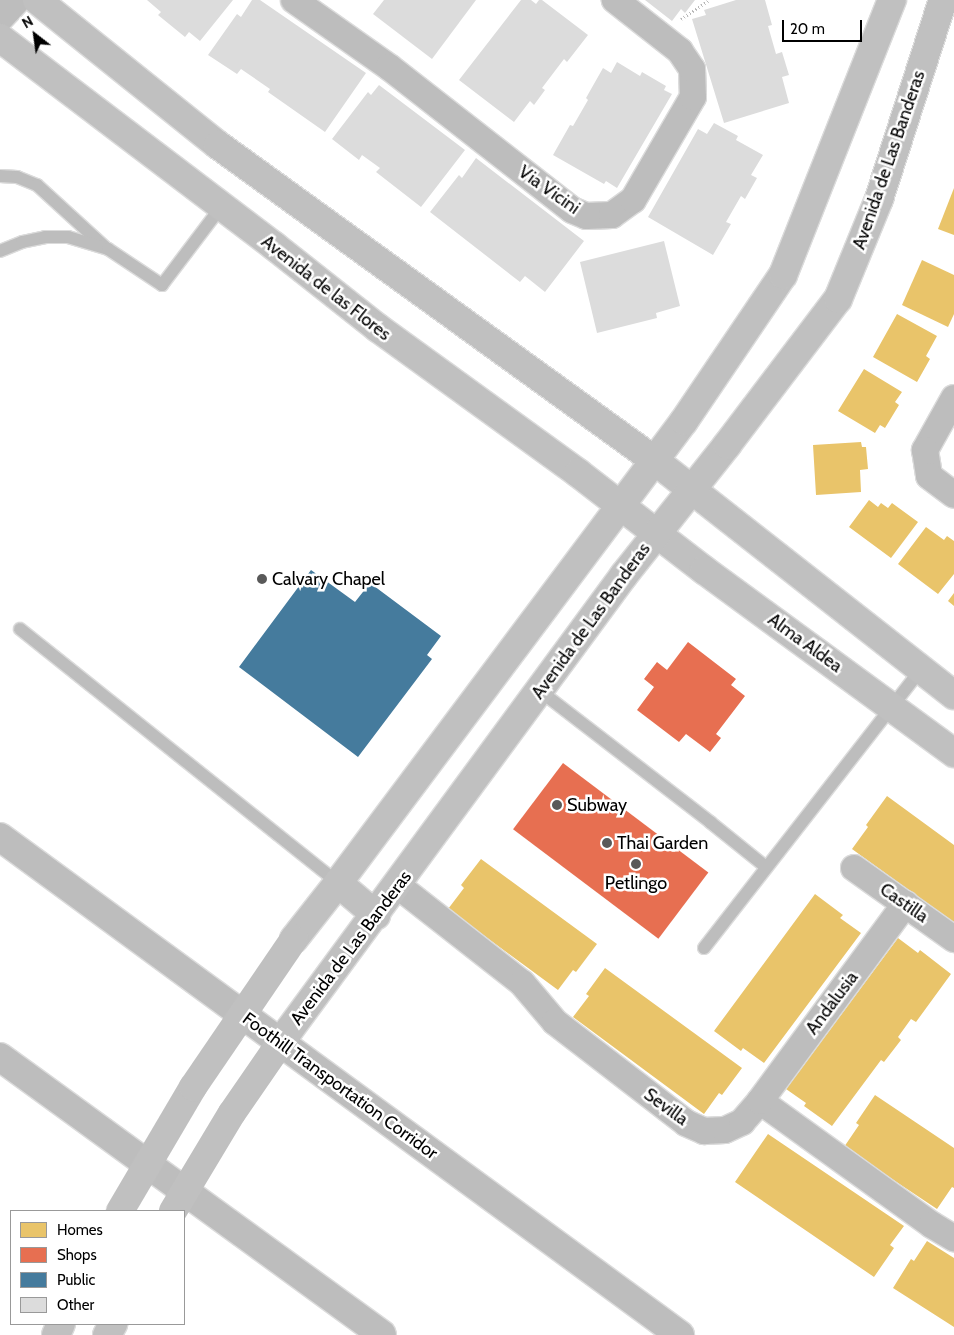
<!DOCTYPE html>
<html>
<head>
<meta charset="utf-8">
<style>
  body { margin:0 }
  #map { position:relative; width:954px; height:1335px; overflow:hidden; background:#fff; font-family:Cabin,sans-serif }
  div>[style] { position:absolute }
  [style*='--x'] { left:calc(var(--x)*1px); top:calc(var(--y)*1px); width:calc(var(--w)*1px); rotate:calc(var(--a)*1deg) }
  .homes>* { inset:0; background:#e9c46a }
  .shops>* { inset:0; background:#e76f51; transform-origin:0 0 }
  .public>* { inset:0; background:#457b9d }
  .building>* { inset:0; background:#dcdcdc }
  .path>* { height:3px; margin-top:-1.5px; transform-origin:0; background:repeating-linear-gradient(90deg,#b8b8b8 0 1px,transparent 0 3.5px) }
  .roads { filter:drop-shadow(1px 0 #dbdbdb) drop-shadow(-1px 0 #dbdbdb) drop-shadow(0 1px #dbdbdb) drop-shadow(0 -1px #dbdbdb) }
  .lane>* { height:12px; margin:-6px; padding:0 6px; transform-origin:6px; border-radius:6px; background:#bdbdbd }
  .street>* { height:26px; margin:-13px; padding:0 13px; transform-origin:13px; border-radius:13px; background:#bdbdbd }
  .secondary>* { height:28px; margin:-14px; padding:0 14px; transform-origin:14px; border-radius:14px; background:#c0c0c0 }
  .highway>* { height:28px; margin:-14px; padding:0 14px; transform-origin:14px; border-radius:14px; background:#bdbdbd }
  .secondary-bridge>* { height:28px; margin:-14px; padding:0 14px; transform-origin:14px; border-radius:14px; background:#c0c0c0 }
  .dots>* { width:14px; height:14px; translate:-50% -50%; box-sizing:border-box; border:2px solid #fff; border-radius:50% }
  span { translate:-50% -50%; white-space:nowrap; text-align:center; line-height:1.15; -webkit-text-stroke:5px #fff; paint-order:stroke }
  .street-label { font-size:18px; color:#000 }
  .poi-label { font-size:18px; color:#000 }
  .left { translate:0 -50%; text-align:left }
  .legend { position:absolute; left:10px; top:1210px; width:175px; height:115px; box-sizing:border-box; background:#fff; border:1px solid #999; margin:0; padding:6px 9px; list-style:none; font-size:15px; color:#000 }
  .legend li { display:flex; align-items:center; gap:10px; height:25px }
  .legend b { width:25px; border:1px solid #999 }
  .north { position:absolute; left:10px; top:10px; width:50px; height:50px; -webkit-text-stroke:4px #fff; paint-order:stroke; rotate:330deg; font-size:14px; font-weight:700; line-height:20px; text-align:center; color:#000 }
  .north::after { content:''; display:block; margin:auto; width:18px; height:22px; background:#000; clip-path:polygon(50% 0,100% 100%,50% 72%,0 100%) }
  .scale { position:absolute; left:782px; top:20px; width:80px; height:22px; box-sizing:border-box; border:2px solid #000; border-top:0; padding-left:6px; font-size:15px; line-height:18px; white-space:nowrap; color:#000; -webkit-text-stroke:4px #fff; paint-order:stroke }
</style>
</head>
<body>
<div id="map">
  <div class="homes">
    <i style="clip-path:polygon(954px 188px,954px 235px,938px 229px)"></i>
    <i style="clip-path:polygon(922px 260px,954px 275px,954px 314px,948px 327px,902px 305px)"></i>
    <i style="clip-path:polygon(897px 314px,937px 336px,926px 356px,930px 359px,917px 382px,873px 357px)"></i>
    <i style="clip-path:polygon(864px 369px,902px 392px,895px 402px,899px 405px,885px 428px,880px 425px,875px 433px,838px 411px)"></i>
    <i style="clip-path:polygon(861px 442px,862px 447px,866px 447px,868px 469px,860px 470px,861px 492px,816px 495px,813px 445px)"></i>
    <i style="clip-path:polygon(869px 500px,878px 507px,881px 503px,888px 508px,892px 503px,918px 522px,891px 558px,849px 527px)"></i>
    <i style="clip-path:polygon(926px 527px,944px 540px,947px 536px,954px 541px,954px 574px,938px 594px,898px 564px)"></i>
    <i style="clip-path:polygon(954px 593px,954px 606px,948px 601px)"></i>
    <i style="clip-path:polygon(887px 796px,954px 845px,954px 923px,852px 849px,868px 827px,866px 825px)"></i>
    <i style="clip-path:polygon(481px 859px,597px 944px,576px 972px,573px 970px,558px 990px,448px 909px,464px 888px,461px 885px)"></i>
    <i style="clip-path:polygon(815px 894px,843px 915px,840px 918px,861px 933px,764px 1063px,743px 1048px,741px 1051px,714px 1031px)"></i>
    <i style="clip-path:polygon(898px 938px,918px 953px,920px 950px,951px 974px,916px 1022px,911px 1019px,898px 1037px,901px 1040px,884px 1062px,881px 1060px,832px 1126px,804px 1106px,806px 1103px,786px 1089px)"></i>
    <i style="clip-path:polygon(605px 968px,742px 1068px,722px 1095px,719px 1093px,704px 1114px,573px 1017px,589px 996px,586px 994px)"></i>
    <i style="clip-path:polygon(875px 1095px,954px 1148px,954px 1188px,952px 1187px,937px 1209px,844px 1147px,859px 1125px,856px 1123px)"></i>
    <i style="clip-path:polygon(768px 1134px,904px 1226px,890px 1245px,894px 1248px,874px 1277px,735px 1182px)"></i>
    <i style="clip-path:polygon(927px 1241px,954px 1258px,954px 1327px,893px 1288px,911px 1259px,914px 1261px)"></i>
  </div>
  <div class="shops">
    <i style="clip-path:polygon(688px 642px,736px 679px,731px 685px,745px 696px,716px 734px,721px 738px,710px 752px,686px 734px,679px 742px,637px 710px,654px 687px,644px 679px,657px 662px,667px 670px)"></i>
    <i style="left:563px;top:763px;width:182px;height:83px;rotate:37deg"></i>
  </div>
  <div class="public">
    <i style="clip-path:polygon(311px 570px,355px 602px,370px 583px,441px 636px,427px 655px,432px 659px,358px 757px,239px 667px)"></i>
  </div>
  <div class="building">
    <i style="clip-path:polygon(147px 0,233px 0,200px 41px,189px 32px,185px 37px,158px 15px,161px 12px)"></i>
    <i style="clip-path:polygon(252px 0,260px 0,366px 73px,325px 132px,268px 92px,270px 89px,241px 69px,237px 74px,208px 55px,237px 14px,241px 17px)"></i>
    <i style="clip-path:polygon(384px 0,476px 0,432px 59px,373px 14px)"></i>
    <i style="clip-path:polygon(521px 0,531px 0,536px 4px,539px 0,542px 0,588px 35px,567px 62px,564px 59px,542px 88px,545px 90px,534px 105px,530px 101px,514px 122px,459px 80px)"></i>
    <i style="clip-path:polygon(645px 0,695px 0,685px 13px,681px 9px,672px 21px)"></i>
    <i style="clip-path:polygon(736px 0,765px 0,772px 25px,768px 26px,776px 54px,782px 52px,789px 75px,782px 77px,789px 103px,724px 123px,692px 19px,706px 15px,704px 10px)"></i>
    <i style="clip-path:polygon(617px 62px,640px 76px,642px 72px,666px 86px,664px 90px,672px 94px,617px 188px,606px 181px,604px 184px,553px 155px,570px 125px,573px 126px,588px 100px,586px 98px,603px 68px,611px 73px)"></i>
    <i style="clip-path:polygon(379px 85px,465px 150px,421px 207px,376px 172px,380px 168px,362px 155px,359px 160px,332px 139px,368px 92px,371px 95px)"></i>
    <i style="clip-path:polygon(714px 123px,738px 136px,736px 140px,763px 155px,751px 175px,757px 178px,745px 199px,741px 196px,726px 222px,731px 224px,713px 255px,648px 217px,698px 129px,707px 134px)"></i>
    <i style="clip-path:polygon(476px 158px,584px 241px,545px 292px,525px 276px,520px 282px,430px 212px,459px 175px,462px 178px)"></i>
    <i style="clip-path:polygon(664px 241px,680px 306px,656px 313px,657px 318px,597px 333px,580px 262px)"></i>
  </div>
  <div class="path">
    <i style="--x:681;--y:19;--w:34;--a:-34"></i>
  </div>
  <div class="roads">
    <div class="lane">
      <i style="--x:0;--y:176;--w:17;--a:3"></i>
      <i style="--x:17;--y:177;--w:22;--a:22"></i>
      <i style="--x:37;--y:185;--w:92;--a:42.4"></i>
      <i style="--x:0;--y:251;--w:24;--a:-22"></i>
      <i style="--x:22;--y:242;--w:24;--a:-12"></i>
      <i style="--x:45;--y:237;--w:23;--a:0"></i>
      <i style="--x:68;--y:237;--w:42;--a:16.7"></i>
      <i style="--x:108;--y:249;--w:65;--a:33.7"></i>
      <i style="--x:162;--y:285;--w:98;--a:-52.9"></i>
      <i style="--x:20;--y:629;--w:407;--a:38.6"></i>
      <i style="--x:540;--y:691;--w:215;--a:37.6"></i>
      <i style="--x:710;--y:822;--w:72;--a:38.8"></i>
      <i style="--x:704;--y:948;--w:353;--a:-52.1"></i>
    </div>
    <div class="street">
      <i style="--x:294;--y:0;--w:116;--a:35.2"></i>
      <i style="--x:389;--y:67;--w:232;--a:38"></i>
      <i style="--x:572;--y:210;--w:15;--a:23"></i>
      <i style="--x:586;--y:216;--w:26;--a:-2"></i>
      <i style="--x:612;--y:215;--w:26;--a:-36"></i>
      <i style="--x:633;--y:200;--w:119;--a:-59.8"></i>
      <i style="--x:693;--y:97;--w:28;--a:-92"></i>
      <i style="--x:692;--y:69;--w:22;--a:-124"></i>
      <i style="--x:680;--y:51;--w:83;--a:-141.9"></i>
      <i style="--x:0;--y:19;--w:26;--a:-47"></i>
      <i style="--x:954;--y:398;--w:60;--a:119.1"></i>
      <i style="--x:925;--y:450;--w:26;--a:81"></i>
      <i style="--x:929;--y:476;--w:31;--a:37"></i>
      <i style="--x:854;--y:868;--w:123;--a:35.4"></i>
      <i style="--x:397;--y:885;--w:159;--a:38.1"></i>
      <i style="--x:522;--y:983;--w:51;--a:49.8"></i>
      <i style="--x:555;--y:1022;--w:165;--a:37.6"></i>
      <i style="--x:686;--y:1123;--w:20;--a:24"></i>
      <i style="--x:704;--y:1131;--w:21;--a:-3"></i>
      <i style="--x:725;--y:1130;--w:19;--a:-25"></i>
      <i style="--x:742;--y:1122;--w:28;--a:-49"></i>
      <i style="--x:760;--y:1101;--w:212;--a:35.8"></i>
      <i style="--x:932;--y:1225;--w:26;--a:31"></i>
      <i style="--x:760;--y:1101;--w:245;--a:-53.6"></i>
    </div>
    <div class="secondary">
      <i style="--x:37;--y:0;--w:232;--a:38.7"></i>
      <i style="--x:218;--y:145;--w:538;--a:35.85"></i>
      <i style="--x:654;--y:460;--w:381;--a:38.1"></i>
      <i style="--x:0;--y:38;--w:344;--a:37.2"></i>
      <i style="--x:274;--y:246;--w:132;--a:38.3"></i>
      <i style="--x:378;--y:328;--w:247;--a:35.9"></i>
      <i style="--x:578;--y:473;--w:159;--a:37.6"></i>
      <i style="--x:704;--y:570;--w:310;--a:36.2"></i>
      <i style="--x:338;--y:883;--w:50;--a:40.1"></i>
      <i style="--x:294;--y:939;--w:71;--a:-51.8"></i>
      <i style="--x:338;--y:883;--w:577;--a:-53.17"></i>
      <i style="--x:684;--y:421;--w:176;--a:-55.9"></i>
      <i style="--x:783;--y:275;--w:296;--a:-68.4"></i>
      <i style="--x:290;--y:1029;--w:564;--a:-53.66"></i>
      <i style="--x:624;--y:575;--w:166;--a:-51.6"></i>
      <i style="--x:727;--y:445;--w:183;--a:-52.8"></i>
      <i style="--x:838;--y:299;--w:108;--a:-67.7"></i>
      <i style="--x:879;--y:199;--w:209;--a:-72.2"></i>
      <i style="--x:56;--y:1335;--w:12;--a:-66"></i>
      <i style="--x:107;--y:1335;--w:13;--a:-61"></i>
    </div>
    <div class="highway">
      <i style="--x:0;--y:837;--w:843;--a:36.22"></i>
      <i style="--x:0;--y:1057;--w:472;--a:36"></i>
    </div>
  </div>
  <div class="secondary-bridge">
    <i style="--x:120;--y:1211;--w:144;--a:-59.5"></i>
    <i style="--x:193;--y:1087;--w:179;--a:-55.7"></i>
    <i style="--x:173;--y:1211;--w:114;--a:-59"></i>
    <i style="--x:232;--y:1113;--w:102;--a:-55.4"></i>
  </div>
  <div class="dots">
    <i style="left:262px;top:579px;background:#595959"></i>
    <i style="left:557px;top:805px;background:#595959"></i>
    <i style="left:607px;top:843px;background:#595959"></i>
    <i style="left:636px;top:864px;background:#595959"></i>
  </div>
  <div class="street-label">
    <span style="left:889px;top:160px;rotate:-71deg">Avenida de Las Banderas</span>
    <span style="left:549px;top:190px;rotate:35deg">Via Vicini</span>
    <span style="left:326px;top:288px;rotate:38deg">Avenida de las Flores</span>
    <span style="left:591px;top:621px;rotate:-54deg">Avenida de Las Banderas</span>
    <span style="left:805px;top:643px;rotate:36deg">Alma Aldea</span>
    <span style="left:904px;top:903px;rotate:35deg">Castilla</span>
    <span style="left:351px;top:948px;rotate:-53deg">Avenida de Las Banderas</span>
    <span style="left:832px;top:1003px;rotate:-53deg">Andalusia</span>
    <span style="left:340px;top:1086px;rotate:36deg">Foothill Transportation Corridor</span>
    <span style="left:666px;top:1107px;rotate:36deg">Sevilla</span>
  </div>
  <div class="poi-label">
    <span class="left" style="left:272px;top:579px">Calvary Chapel</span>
    <span class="left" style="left:567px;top:805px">Subway</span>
    <span class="left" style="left:617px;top:843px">Thai Garden</span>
    <span style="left:636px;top:883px">Petlingo</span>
  </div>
  <ul class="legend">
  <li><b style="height:14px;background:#e9c46a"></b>Homes</li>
  <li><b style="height:14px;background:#e76f51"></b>Shops</li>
  <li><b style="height:14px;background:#457b9d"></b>Public</li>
  <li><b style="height:14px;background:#dcdcdc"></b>Other</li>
  </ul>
  <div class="north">N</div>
  <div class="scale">20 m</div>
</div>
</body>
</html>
